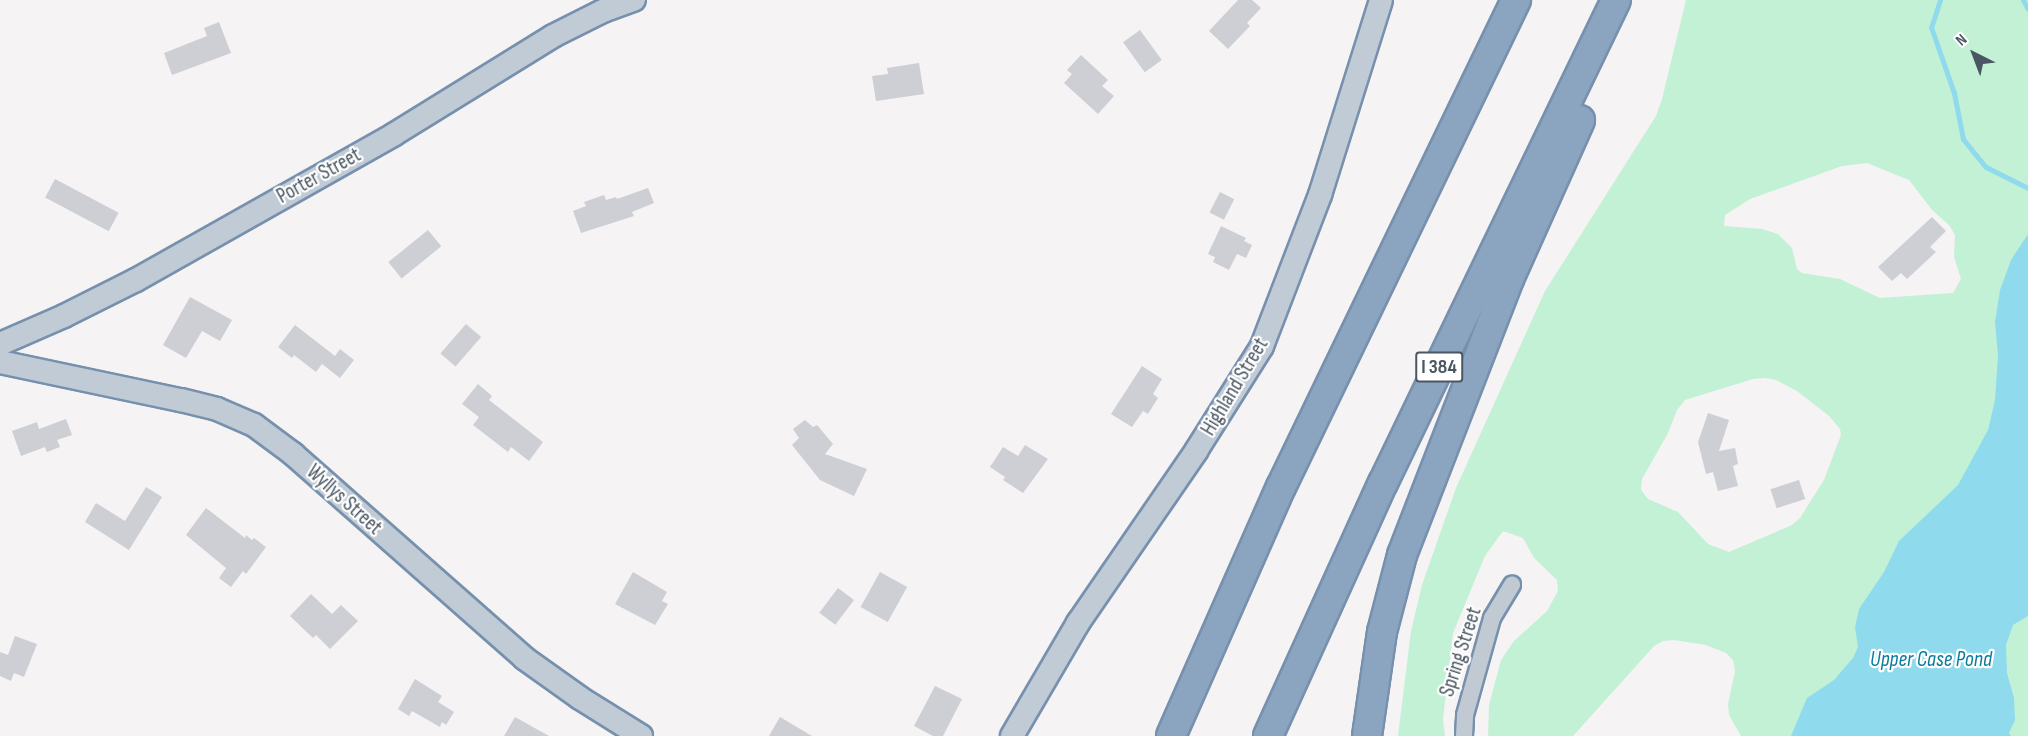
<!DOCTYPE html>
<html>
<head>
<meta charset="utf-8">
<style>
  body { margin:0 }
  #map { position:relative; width:2028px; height:736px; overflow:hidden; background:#f5f3f3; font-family:"Sofia Sans Condensed",sans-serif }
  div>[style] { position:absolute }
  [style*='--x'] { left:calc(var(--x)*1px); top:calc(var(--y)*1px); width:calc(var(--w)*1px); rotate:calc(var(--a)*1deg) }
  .green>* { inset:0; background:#c3f1d5 }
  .water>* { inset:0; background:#90daee }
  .stream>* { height:5px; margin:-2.5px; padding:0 2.5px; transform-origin:2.5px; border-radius:2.5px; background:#90daee }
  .building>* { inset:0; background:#cdcfd5; transform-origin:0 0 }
  .roads { filter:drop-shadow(2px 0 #7690ad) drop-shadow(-2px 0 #7690ad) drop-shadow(0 2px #7690ad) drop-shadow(0 -2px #7690ad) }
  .street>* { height:16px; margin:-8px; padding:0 8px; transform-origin:8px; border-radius:8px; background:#c1cad2 }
  .secondary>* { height:22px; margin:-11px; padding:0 11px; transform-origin:11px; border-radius:11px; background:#c1cbd6 }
  .highway>* { height:28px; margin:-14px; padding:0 14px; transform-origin:14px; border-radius:14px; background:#8ba5c1 }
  span { translate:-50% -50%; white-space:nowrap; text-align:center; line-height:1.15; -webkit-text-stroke:4.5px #fff; paint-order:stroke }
  .shield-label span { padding:2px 4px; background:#fff; border:2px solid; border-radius:4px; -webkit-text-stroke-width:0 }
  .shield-label { font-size:20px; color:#4a5661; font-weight:700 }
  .street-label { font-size:21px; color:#4a5661 }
  .water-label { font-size:22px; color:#0c7c9b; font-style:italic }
  .north { position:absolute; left:1944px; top:24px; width:60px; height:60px; -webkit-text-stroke:4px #fff; paint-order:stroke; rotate:318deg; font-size:16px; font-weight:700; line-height:24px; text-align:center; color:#4a5661 }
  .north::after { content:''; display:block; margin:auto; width:21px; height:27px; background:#4a5661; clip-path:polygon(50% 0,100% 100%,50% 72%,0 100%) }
</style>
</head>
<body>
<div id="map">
  <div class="green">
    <i style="clip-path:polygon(evenodd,1686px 0,2028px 0,2028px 736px,1741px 736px,1729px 715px,1728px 704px,1735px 671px,1733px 660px,1726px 653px,1706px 645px,1674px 640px,1663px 641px,1654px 646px,1573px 736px,1488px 736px,1489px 705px,1501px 660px,1514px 641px,1547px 611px,1558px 591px,1557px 580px,1534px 558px,1523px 538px,1503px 531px,1485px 556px,1453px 633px,1443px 719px,1445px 736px,1398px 736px,1411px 631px,1422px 585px,1456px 488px,1545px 291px,1656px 116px,1662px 99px,1686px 0,1867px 163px,1909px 180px,1932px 210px,1949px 225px,1955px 235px,1954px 257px,1961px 279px,1953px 293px,1880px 298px,1840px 279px,1802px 273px,1797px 269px,1792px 248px,1778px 234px,1762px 229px,1724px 226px,1725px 215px,1750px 199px,1842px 166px,1867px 163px,1686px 0,1765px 378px,1776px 380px,1797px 391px,1829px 416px,1840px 429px,1841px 435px,1824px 480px,1800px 518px,1792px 525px,1729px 552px,1708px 544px,1678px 512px,1648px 499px,1641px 490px,1642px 479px,1668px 433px,1677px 410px,1685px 400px,1753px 379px,1765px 378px)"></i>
  </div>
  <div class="water">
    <i style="clip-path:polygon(2028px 234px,2028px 616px,2013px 625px,2006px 645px,2007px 673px,2014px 698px,2015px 720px,2009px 733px,2011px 736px,1791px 736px,1807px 698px,1834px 680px,1853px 658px,1858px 647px,1855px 627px,1859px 609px,1884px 572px,1899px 541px,1958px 485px,1988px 430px,1995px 400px,1998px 356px,1995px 322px,2000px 290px,2011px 260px)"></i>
  </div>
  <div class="stream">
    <i style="--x:1940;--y:0;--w:28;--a:108"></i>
    <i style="--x:1931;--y:27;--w:70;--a:70.8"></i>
    <i style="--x:1954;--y:93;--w:47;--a:78.9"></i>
    <i style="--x:1963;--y:139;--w:36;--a:51"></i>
    <i style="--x:1986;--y:167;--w:47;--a:26.6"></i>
    <i style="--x:2023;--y:0;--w:10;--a:61"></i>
  </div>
  <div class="building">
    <i style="clip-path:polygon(1238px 0,1252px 0,1261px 8px,1247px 23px,1250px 26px,1228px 49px,1209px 31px)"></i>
    <i style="clip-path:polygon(219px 22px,231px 53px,172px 75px,164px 53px,207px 36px,204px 28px)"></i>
    <i style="left:1140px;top:30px;width:37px;height:21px;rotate:54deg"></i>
    <i style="clip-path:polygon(1081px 55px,1108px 80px,1102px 86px,1114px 96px,1098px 114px,1064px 83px,1072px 74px,1067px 70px)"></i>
    <i style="clip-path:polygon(919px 63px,924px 94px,876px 101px,872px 76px,888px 74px,887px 68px)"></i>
    <i style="left:55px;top:179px;width:72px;height:21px;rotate:28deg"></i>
    <i style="clip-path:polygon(648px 188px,654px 203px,632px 212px,634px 216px,581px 233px,573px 211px,586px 206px,584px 202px,604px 195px,606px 200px,616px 197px,617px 199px)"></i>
    <i style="left:1220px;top:192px;width:16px;height:23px;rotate:27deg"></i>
    <i style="clip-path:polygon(1932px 217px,1946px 231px,1930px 247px,1936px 252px,1907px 279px,1901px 273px,1892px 281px,1878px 267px)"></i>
    <i style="clip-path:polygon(1221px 226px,1246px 238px,1244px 241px,1252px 245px,1246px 258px,1237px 254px,1229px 270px,1213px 262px,1215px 257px,1208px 254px)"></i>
    <i style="left:428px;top:230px;width:21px;height:51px;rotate:51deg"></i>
    <i style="clip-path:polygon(190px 297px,232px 320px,220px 341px,202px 331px,186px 358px,163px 345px)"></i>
    <i style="left:466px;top:324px;width:20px;height:39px;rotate:41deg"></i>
    <i style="clip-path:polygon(295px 325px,335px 356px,340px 349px,354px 360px,340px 378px,322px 364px,316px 372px,294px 355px,292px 358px,278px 347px)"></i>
    <i style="clip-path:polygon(1142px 366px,1162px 379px,1153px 394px,1158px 398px,1148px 414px,1143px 411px,1132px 427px,1111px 414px)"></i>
    <i style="clip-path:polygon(478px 384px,492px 396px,489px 400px,543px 442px,529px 461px,511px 447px,508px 452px,473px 425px,479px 417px,462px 404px)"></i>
    <i style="clip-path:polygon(1708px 413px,1729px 420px,1719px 451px,1735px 448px,1738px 464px,1733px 466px,1738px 486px,1718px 491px,1713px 472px,1706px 474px,1698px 442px)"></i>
    <i style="clip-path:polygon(66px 419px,72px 435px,57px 440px,60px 447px,47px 452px,45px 447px,21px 456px,12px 431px,37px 422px,39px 429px)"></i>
    <i style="clip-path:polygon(805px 420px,813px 427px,817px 425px,833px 444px,825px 454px,867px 469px,854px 496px,820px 480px,792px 445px,799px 438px,793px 429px)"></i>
    <i style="clip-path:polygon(1025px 445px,1048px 459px,1023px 493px,1003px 480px,1005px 477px,990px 467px,1003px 447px,1018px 456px)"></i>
    <i style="left:1799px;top:480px;width:20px;height:30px;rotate:72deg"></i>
    <i style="clip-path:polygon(146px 487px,162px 497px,129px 550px,85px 522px,96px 503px,125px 521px)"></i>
    <i style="clip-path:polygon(206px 508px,245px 538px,246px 535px,252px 540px,254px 538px,266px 547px,246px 574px,243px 571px,231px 587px,219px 578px,226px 568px,186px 535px)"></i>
    <i style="clip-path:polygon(633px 572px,667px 592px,662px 601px,668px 604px,655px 625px,615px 604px)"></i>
    <i style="left:880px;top:572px;width:31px;height:40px;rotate:29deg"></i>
    <i style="left:838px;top:588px;width:20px;height:31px;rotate:37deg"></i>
    <i style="clip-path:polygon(311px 594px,332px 614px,341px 605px,358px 621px,330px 649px,316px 635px,313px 638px,290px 616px)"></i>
    <i style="clip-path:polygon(15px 636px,37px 644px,24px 677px,14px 673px,11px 681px,0 676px,0 652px,8px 655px)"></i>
    <i style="clip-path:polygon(415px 679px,442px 696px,438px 702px,454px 712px,446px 725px,442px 722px,440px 727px,412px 711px,409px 716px,398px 709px)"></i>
    <i style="clip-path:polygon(935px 686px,962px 699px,943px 736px,933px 736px,914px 726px)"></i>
    <i style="clip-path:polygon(515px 717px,549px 736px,504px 736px)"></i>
    <i style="clip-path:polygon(780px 717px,812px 736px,769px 736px)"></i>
  </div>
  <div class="roads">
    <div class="street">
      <i style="--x:1464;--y:736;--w:21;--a:-87"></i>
      <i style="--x:1465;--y:715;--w:101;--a:-74.4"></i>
      <i style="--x:1492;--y:618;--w:39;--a:-59"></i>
    </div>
    <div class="secondary">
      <i style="--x:0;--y:344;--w:70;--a:-23.6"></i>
      <i style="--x:64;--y:316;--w:80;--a:-26.6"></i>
      <i style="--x:136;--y:280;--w:295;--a:-29.4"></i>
      <i style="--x:393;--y:135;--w:188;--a:-31.7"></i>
      <i style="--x:553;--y:36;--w:56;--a:-26.6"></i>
      <i style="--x:603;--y:11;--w:33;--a:-20"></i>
      <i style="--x:0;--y:362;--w:185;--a:11.9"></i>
      <i style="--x:181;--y:400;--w:37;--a:14"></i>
      <i style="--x:217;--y:409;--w:40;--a:23.4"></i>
      <i style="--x:254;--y:425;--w:49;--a:36.6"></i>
      <i style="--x:293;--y:454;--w:308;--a:41.4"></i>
      <i style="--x:524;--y:658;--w:69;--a:35.5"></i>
      <i style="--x:580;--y:698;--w:72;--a:31.9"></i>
      <i style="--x:1012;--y:736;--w:131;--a:-59.7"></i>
      <i style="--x:1078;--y:623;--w:209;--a:-55.5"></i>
      <i style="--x:1196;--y:451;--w:124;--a:-57.8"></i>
      <i style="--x:1262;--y:346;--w:162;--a:-69"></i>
      <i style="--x:1320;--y:195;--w:204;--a:-72.6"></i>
    </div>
    <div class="highway">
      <i style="--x:1171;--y:736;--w:272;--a:-66.2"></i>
      <i style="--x:1281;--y:487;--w:541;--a:-64.24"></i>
      <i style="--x:1268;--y:736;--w:278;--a:-65.6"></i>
      <i style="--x:1383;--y:483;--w:536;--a:-64.25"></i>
      <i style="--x:1367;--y:736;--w:105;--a:-81.8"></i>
      <i style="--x:1382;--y:632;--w:80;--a:-75.4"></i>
      <i style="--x:1402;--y:555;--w:296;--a:-68.8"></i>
      <i style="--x:1509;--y:279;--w:174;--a:-65.9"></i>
    </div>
  </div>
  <div class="shield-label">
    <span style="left:1439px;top:367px">I 384</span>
  </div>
  <div class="street-label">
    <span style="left:319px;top:176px;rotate:-29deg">Porter Street</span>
    <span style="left:1235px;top:387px;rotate:-59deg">Highland Street</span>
    <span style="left:344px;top:500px;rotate:42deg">Wyllys Street</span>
    <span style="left:1461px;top:652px;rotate:-72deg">Spring Street</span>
  </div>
  <div class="water-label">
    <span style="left:1931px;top:660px">Upper Case Pond</span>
  </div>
  <div class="north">N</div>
</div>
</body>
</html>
